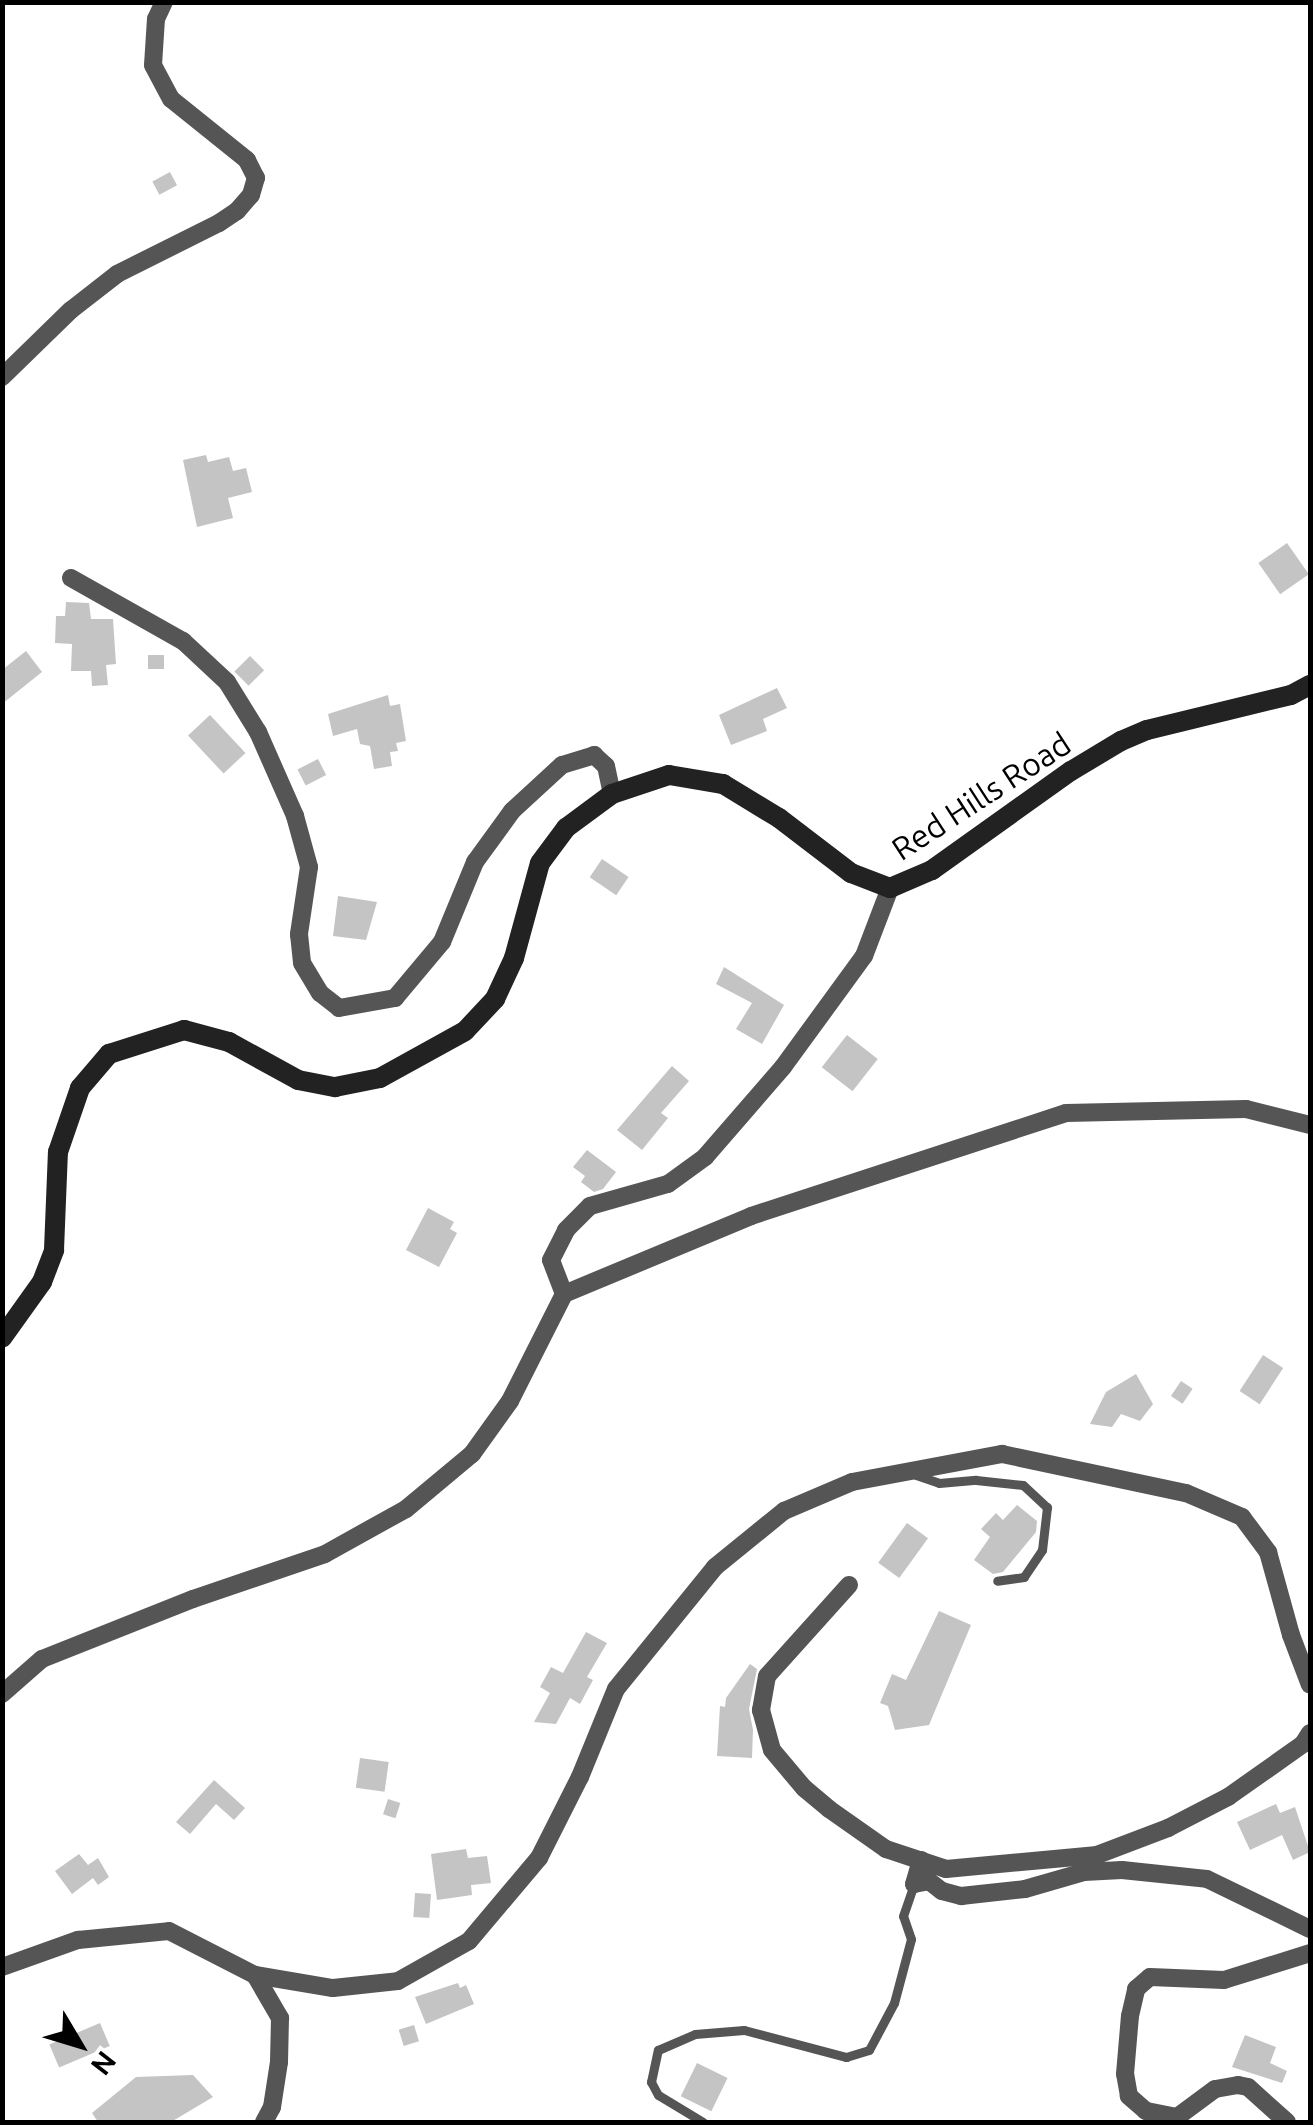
<!DOCTYPE html>
<html>
<head>
<meta charset="utf-8">
<style>
  body { margin:0 }
  #map { position:relative; width:1313px; height:2125px; overflow:hidden; background:#fff; font-family:Ubuntu,sans-serif }
  div>[style] { position:absolute }
  [style*='--x'] { left:calc(var(--x)*1px); top:calc(var(--y)*1px); width:calc(var(--w)*1px); rotate:calc(var(--a)*1deg) }
  .building>* { inset:0; background:#c4c4c4; transform-origin:0 0 }
  .service>* { height:9px; margin:-4.5px; padding:0 4.5px; transform-origin:4.5px; border-radius:4.5px; background:#555 }
  .minor>* { height:18px; margin:-9px; padding:0 9px; transform-origin:9px; border-radius:9px; background:#555 }
  .secondary>* { height:20px; margin:-10px; padding:0 10px; transform-origin:10px; border-radius:10px; background:#222 }
  span { translate:-50% -50%; white-space:nowrap; text-align:center; line-height:1.15; -webkit-text-stroke:8px #fff; paint-order:stroke }
  .street-label { font-size:32px; color:#000 }
  .frame { position:absolute; inset:0; border:5px solid #000; pointer-events:none }
  .north { position:absolute; left:30px; top:1995px; width:100px; height:100px; -webkit-text-stroke:8px #fff; paint-order:stroke; rotate:128deg; font-size:28px; font-weight:700; line-height:40px; text-align:center; color:#000 }
  .north::after { content:''; display:block; margin:auto; width:35px; height:45px; background:#000; clip-path:polygon(50% 0,100% 100%,50% 72%,0 100%) }
</style>
</head>
<body>
<div id="map">
  <div class="building">
    <i style="left:170px;top:172px;width:15px;height:20px;rotate:62deg"></i>
    <i style="clip-path:polygon(206px 455px,208px 462px,229px 457px,233px 471px,246px 468px,252px 492px,228px 498px,233px 518px,197px 527px,183px 460px)"></i>
    <i style="left:1287px;top:543px;width:38px;height:35px;rotate:55deg"></i>
    <i style="clip-path:polygon(66px 602px,89px 603px,91px 619px,113px 619px,116px 664px,106px 665px,108px 685px,92px 686px,91px 671px,71px 671px,72px 644px,55px 643px,56px 616px,65px 616px)"></i>
    <i style="clip-path:polygon(26px 651px,42px 672px,2px 704px,2px 670px)"></i>
    <i style="left:164px;top:655px;width:14px;height:16px;rotate:90deg"></i>
    <i style="left:250px;top:656px;width:20px;height:22px;rotate:45deg"></i>
    <i style="clip-path:polygon(777px 688px,787px 708px,763px 719px,767px 731px,731px 745px,719px 715px)"></i>
    <i style="clip-path:polygon(388px 695px,390px 706px,400px 704px,406px 741px,396px 743px,398px 751px,390px 752px,392px 766px,374px 769px,370px 746px,360px 744px,357px 729px,333px 736px,328px 714px)"></i>
    <i style="left:210px;top:715px;width:52px;height:30px;rotate:47deg"></i>
    <i style="left:318px;top:759px;width:18px;height:23px;rotate:63deg"></i>
    <i style="left:602px;top:859px;width:32px;height:22px;rotate:34deg"></i>
    <i style="clip-path:polygon(338px 896px,377px 902px,366px 940px,333px 936px)"></i>
    <i style="clip-path:polygon(724px 967px,784px 1005px,762px 1044px,736px 1029px,752px 1003px,716px 984px)"></i>
    <i style="left:847px;top:1035px;width:39px;height:41px;rotate:38deg"></i>
    <i style="clip-path:polygon(672px 1066px,689px 1081px,661px 1113px,668px 1118px,642px 1150px,617px 1130px)"></i>
    <i style="clip-path:polygon(587px 1150px,616px 1172px,603px 1189px,594px 1192px,581px 1182px,585px 1176px,573px 1167px)"></i>
    <i style="clip-path:polygon(428px 1208px,454px 1222px,450px 1229px,457px 1233px,439px 1267px,406px 1250px)"></i>
    <i style="left:1263px;top:1355px;width:24px;height:43px;rotate:33deg"></i>
    <i style="clip-path:polygon(1136px 1374px,1153px 1404px,1140px 1421px,1121px 1414px,1112px 1427px,1090px 1424px,1106px 1392px)"></i>
    <i style="left:1181px;top:1381px;width:14px;height:18px;rotate:34deg"></i>
    <i style="clip-path:polygon(1017px 1505px,1037px 1521px,1036px 1532px,1003px 1572px,993px 1574px,974px 1560px,990px 1537px,981px 1529px,996px 1513px,1003px 1520px)"></i>
    <i style="left:907px;top:1523px;width:26px;height:49px;rotate:36deg"></i>
    <i style="clip-path:polygon(939px 1611px,971px 1625px,929px 1725px,895px 1730px,888px 1706px,880px 1703px,892px 1674px,906px 1680px)"></i>
    <i style="clip-path:polygon(586px 1632px,607px 1643px,587px 1677px,593px 1680px,580px 1704px,570px 1698px,556px 1724px,534px 1722px,550px 1693px,540px 1687px,551px 1667px,563px 1673px)"></i>
    <i style="clip-path:polygon(750px 1664px,757px 1669px,749px 1709px,753px 1730px,752px 1758px,717px 1756px,720px 1706px,725px 1707px,726px 1698px)"></i>
    <i style="left:360px;top:1758px;width:29px;height:30px;rotate:8deg"></i>
    <i style="clip-path:polygon(214px 1780px,245px 1808px,234px 1820px,216px 1804px,190px 1834px,176px 1822px)"></i>
    <i style="left:388px;top:1799px;width:13px;height:16px;rotate:18deg"></i>
    <i style="clip-path:polygon(1276px 1804px,1280px 1813px,1295px 1807px,1310px 1852px,1293px 1860px,1282px 1835px,1250px 1850px,1237px 1822px)"></i>
    <i style="clip-path:polygon(466px 1849px,468px 1858px,487px 1856px,491px 1883px,471px 1885px,472px 1895px,437px 1900px,431px 1854px)"></i>
    <i style="clip-path:polygon(79px 1854px,88px 1865px,98px 1858px,109px 1877px,98px 1885px,93px 1878px,72px 1894px,55px 1871px)"></i>
    <i style="left:415px;top:1893px;width:16px;height:24px;rotate:4deg"></i>
    <i style="clip-path:polygon(458px 1983px,460px 1988px,466px 1985px,474px 2004px,426px 2024px,415px 1997px)"></i>
    <i style="left:100px;top:2023px;width:25px;height:55px;rotate:67deg"></i>
    <i style="left:414px;top:2025px;width:17px;height:16px;rotate:73deg"></i>
    <i style="clip-path:polygon(1245px 2035px,1276px 2047px,1270px 2063px,1287px 2071px,1282px 2083px,1232px 2067px)"></i>
    <i style="left:697px;top:2063px;width:34px;height:37px;rotate:26deg"></i>
    <i style="clip-path:polygon(193px 2075px,213px 2097px,171px 2122px,98px 2122px,92px 2113px,136px 2077px)"></i>
  </div>
  <div class="service">
    <i style="--x:916;--y:1475;--w:24;--a:19"></i>
    <i style="--x:939;--y:1483;--w:37;--a:-5"></i>
    <i style="--x:976;--y:1480;--w:47;--a:6.1"></i>
    <i style="--x:1023;--y:1485;--w:33;--a:43"></i>
    <i style="--x:1047;--y:1507;--w:43;--a:96.6"></i>
    <i style="--x:1042;--y:1550;--w:32;--a:124"></i>
    <i style="--x:1024;--y:1577;--w:27;--a:172"></i>
    <i style="--x:703;--y:2122;--w:52;--a:-149"></i>
    <i style="--x:658;--y:2095;--w:15;--a:-118"></i>
    <i style="--x:651;--y:2082;--w:33;--a:-78"></i>
    <i style="--x:658;--y:2050;--w:40;--a:-23.4"></i>
    <i style="--x:695;--y:2034;--w:49;--a:-4.7"></i>
    <i style="--x:744;--y:2030;--w:106;--a:14.8"></i>
    <i style="--x:846;--y:2057;--w:24;--a:-17"></i>
    <i style="--x:869;--y:2050;--w:53;--a:-62"></i>
    <i style="--x:894;--y:2003;--w:66;--a:-75.1"></i>
    <i style="--x:911;--y:1939;--w:24;--a:-109"></i>
    <i style="--x:903;--y:1916;--w:34;--a:-71"></i>
  </div>
  <div class="minor">
    <i style="--x:2;--y:377;--w:96;--a:-44.2"></i>
    <i style="--x:71;--y:310;--w:58;--a:-38"></i>
    <i style="--x:117;--y:274;--w:114;--a:-26.6"></i>
    <i style="--x:219;--y:223;--w:22;--a:-34"></i>
    <i style="--x:237;--y:211;--w:21;--a:-49"></i>
    <i style="--x:251;--y:195;--w:18;--a:-74"></i>
    <i style="--x:256;--y:178;--w:20;--a:-117"></i>
    <i style="--x:247;--y:160;--w:97;--a:-141.2"></i>
    <i style="--x:171;--y:99;--w:38;--a:-118"></i>
    <i style="--x:153;--y:65;--w:46;--a:-86.3"></i>
    <i style="--x:156;--y:19;--w:19;--a:-65"></i>
    <i style="--x:71;--y:578;--w:129;--a:29.4"></i>
    <i style="--x:183;--y:641;--w:60;--a:43"></i>
    <i style="--x:227;--y:682;--w:59;--a:58.2"></i>
    <i style="--x:258;--y:732;--w:92;--a:66.2"></i>
    <i style="--x:295;--y:816;--w:53;--a:74.6"></i>
    <i style="--x:309;--y:867;--w:68;--a:98.5"></i>
    <i style="--x:299;--y:934;--w:29;--a:84"></i>
    <i style="--x:302;--y:963;--w:35;--a:59"></i>
    <i style="--x:320;--y:993;--w:24;--a:38"></i>
    <i style="--x:339;--y:1008;--w:57;--a:-10.1"></i>
    <i style="--x:395;--y:998;--w:73;--a:-50"></i>
    <i style="--x:442;--y:942;--w:87;--a:-67.6"></i>
    <i style="--x:475;--y:862;--w:63;--a:-54"></i>
    <i style="--x:512;--y:811;--w:68;--a:-42.6"></i>
    <i style="--x:562;--y:765;--w:34;--a:-17"></i>
    <i style="--x:594;--y:755;--w:16;--a:43"></i>
    <i style="--x:606;--y:766;--w:29;--a:78"></i>
    <i style="--x:564;--y:1294;--w:203;--a:-22.6"></i>
    <i style="--x:751;--y:1216;--w:331;--a:-18.1"></i>
    <i style="--x:1066;--y:1113;--w:180;--a:-1.3"></i>
    <i style="--x:1246;--y:1109;--w:66;--a:14"></i>
    <i style="--x:849;--y:1585;--w:122;--a:132"></i>
    <i style="--x:767;--y:1676;--w:35;--a:100"></i>
    <i style="--x:761;--y:1710;--w:41;--a:74.6"></i>
    <i style="--x:772;--y:1750;--w:50;--a:49.9"></i>
    <i style="--x:804;--y:1788;--w:33;--a:40"></i>
    <i style="--x:829;--y:1809;--w:70;--a:35.1"></i>
    <i style="--x:886;--y:1849;--w:63;--a:18.4"></i>
    <i style="--x:946;--y:1869;--w:152;--a:-5.3"></i>
    <i style="--x:1097;--y:1855;--w:76;--a:-20.8"></i>
    <i style="--x:1168;--y:1828;--w:68;--a:-27.3"></i>
    <i style="--x:1228;--y:1797;--w:92;--a:-35.2"></i>
    <i style="--x:1303;--y:1744;--w:13;--a:-58"></i>
    <i style="--x:2;--y:1694;--w:53;--a:-41.2"></i>
    <i style="--x:42;--y:1659;--w:162;--a:-21.7"></i>
    <i style="--x:193;--y:1599;--w:139;--a:-18.8"></i>
    <i style="--x:325;--y:1554;--w:93;--a:-29.1"></i>
    <i style="--x:406;--y:1509;--w:86;--a:-39.8"></i>
    <i style="--x:472;--y:1454;--w:65;--a:-54.4"></i>
    <i style="--x:510;--y:1401;--w:120;--a:-63.2"></i>
    <i style="--x:564;--y:1294;--w:36;--a:-111"></i>
    <i style="--x:551;--y:1260;--w:34;--a:-63"></i>
    <i style="--x:566;--y:1230;--w:34;--a:-45"></i>
    <i style="--x:590;--y:1206;--w:81;--a:-15.8"></i>
    <i style="--x:668;--y:1184;--w:46;--a:-36.1"></i>
    <i style="--x:705;--y:1157;--w:119;--a:-49.1"></i>
    <i style="--x:783;--y:1067;--w:137;--a:-53.9"></i>
    <i style="--x:864;--y:956;--w:73;--a:-69.1"></i>
    <i style="--x:921;--y:1860;--w:25;--a:106"></i>
    <i style="--x:914;--y:1884;--w:15;--a:-11"></i>
    <i style="--x:929;--y:1881;--w:16;--a:38"></i>
    <i style="--x:942;--y:1891;--w:20;--a:15"></i>
    <i style="--x:961;--y:1896;--w:64;--a:-6.2"></i>
    <i style="--x:1025;--y:1889;--w:61;--a:-16.1"></i>
    <i style="--x:1084;--y:1872;--w:38;--a:-3"></i>
    <i style="--x:1122;--y:1870;--w:85;--a:6"></i>
    <i style="--x:1207;--y:1879;--w:114;--a:25.9"></i>
    <i style="--x:2;--y:1967;--w:81;--a:-19.6"></i>
    <i style="--x:78;--y:1940;--w:91;--a:-5.6"></i>
    <i style="--x:169;--y:1931;--w:97;--a:27.1"></i>
    <i style="--x:255;--y:1975;--w:79;--a:9.5"></i>
    <i style="--x:333;--y:1988;--w:65;--a:-6.1"></i>
    <i style="--x:398;--y:1981;--w:81;--a:-29.4"></i>
    <i style="--x:469;--y:1941;--w:109;--a:-49.9"></i>
    <i style="--x:539;--y:1858;--w:91;--a:-63.2"></i>
    <i style="--x:580;--y:1777;--w:95;--a:-67.8"></i>
    <i style="--x:616;--y:1689;--w:157;--a:-50.9"></i>
    <i style="--x:715;--y:1567;--w:89;--a:-39.1"></i>
    <i style="--x:784;--y:1511;--w:74;--a:-23.1"></i>
    <i style="--x:852;--y:1482;--w:153;--a:-10.6"></i>
    <i style="--x:1002;--y:1454;--w:188;--a:12"></i>
    <i style="--x:1186;--y:1493;--w:61;--a:23.2"></i>
    <i style="--x:1242;--y:1517;--w:44;--a:53.4"></i>
    <i style="--x:1268;--y:1552;--w:86;--a:74.5"></i>
    <i style="--x:1291;--y:1635;--w:53;--a:69.2"></i>
    <i style="--x:255;--y:1975;--w:50;--a:59.8"></i>
    <i style="--x:280;--y:2018;--w:44;--a:91.3"></i>
    <i style="--x:279;--y:2062;--w:46;--a:98.8"></i>
    <i style="--x:272;--y:2107;--w:17;--a:118"></i>
    <i style="--x:1287;--y:2122;--w:52;--a:-138.1"></i>
    <i style="--x:1248;--y:2087;--w:10;--a:-169"></i>
    <i style="--x:1238;--y:2085;--w:23;--a:170"></i>
    <i style="--x:1215;--y:2089;--w:47;--a:143.6"></i>
    <i style="--x:1177;--y:2117;--w:32;--a:-169"></i>
    <i style="--x:1146;--y:2111;--w:23;--a:-139"></i>
    <i style="--x:1129;--y:2096;--w:22;--a:-100"></i>
    <i style="--x:1125;--y:2074;--w:58;--a:-85.1"></i>
    <i style="--x:1130;--y:2016;--w:28;--a:-77"></i>
    <i style="--x:1136;--y:1989;--w:18;--a:-41"></i>
    <i style="--x:1150;--y:1977;--w:74;--a:2.3"></i>
    <i style="--x:1224;--y:1980;--w:90;--a:-17.4"></i>
  </div>
  <div class="secondary">
    <i style="--x:2;--y:1338;--w:69;--a:-54.5"></i>
    <i style="--x:42;--y:1282;--w:34;--a:-69"></i>
    <i style="--x:54;--y:1250;--w:98;--a:-87.7"></i>
    <i style="--x:58;--y:1152;--w:68;--a:-71"></i>
    <i style="--x:80;--y:1088;--w:45;--a:-49.5"></i>
    <i style="--x:109;--y:1054;--w:79;--a:-17.7"></i>
    <i style="--x:184;--y:1030;--w:47;--a:14.9"></i>
    <i style="--x:229;--y:1042;--w:79;--a:28.8"></i>
    <i style="--x:298;--y:1080;--w:38;--a:11"></i>
    <i style="--x:335;--y:1087;--w:46;--a:-11.3"></i>
    <i style="--x:380;--y:1078;--w:97;--a:-28.9"></i>
    <i style="--x:465;--y:1031;--w:44;--a:-46.8"></i>
    <i style="--x:495;--y:999;--w:45;--a:-65.1"></i>
    <i style="--x:514;--y:958;--w:98;--a:-74.7"></i>
    <i style="--x:540;--y:863;--w:44;--a:-53.4"></i>
    <i style="--x:566;--y:828;--w:57;--a:-36.5"></i>
    <i style="--x:612;--y:794;--w:60;--a:-18.4"></i>
    <i style="--x:669;--y:775;--w:55;--a:9.5"></i>
    <i style="--x:723;--y:784;--w:66;--a:31.3"></i>
    <i style="--x:779;--y:818;--w:91;--a:37.4"></i>
    <i style="--x:851;--y:873;--w:42;--a:21"></i>
    <i style="--x:890;--y:888;--w:46;--a:-23.2"></i>
    <i style="--x:932;--y:870;--w:171;--a:-35.5"></i>
    <i style="--x:1071;--y:771;--w:58;--a:-31"></i>
    <i style="--x:1121;--y:741;--w:28;--a:-23"></i>
    <i style="--x:1147;--y:730;--w:148;--a:-13.7"></i>
    <i style="--x:1291;--y:695;--w:21;--a:-28"></i>
  </div>
  <div class="street-label">
    <span style="left:981px;top:796px;rotate:-33deg">Red Hills Road</span>
  </div>
  <div class="frame"></div>
  <div class="north">N</div>
</div>
</body>
</html>
